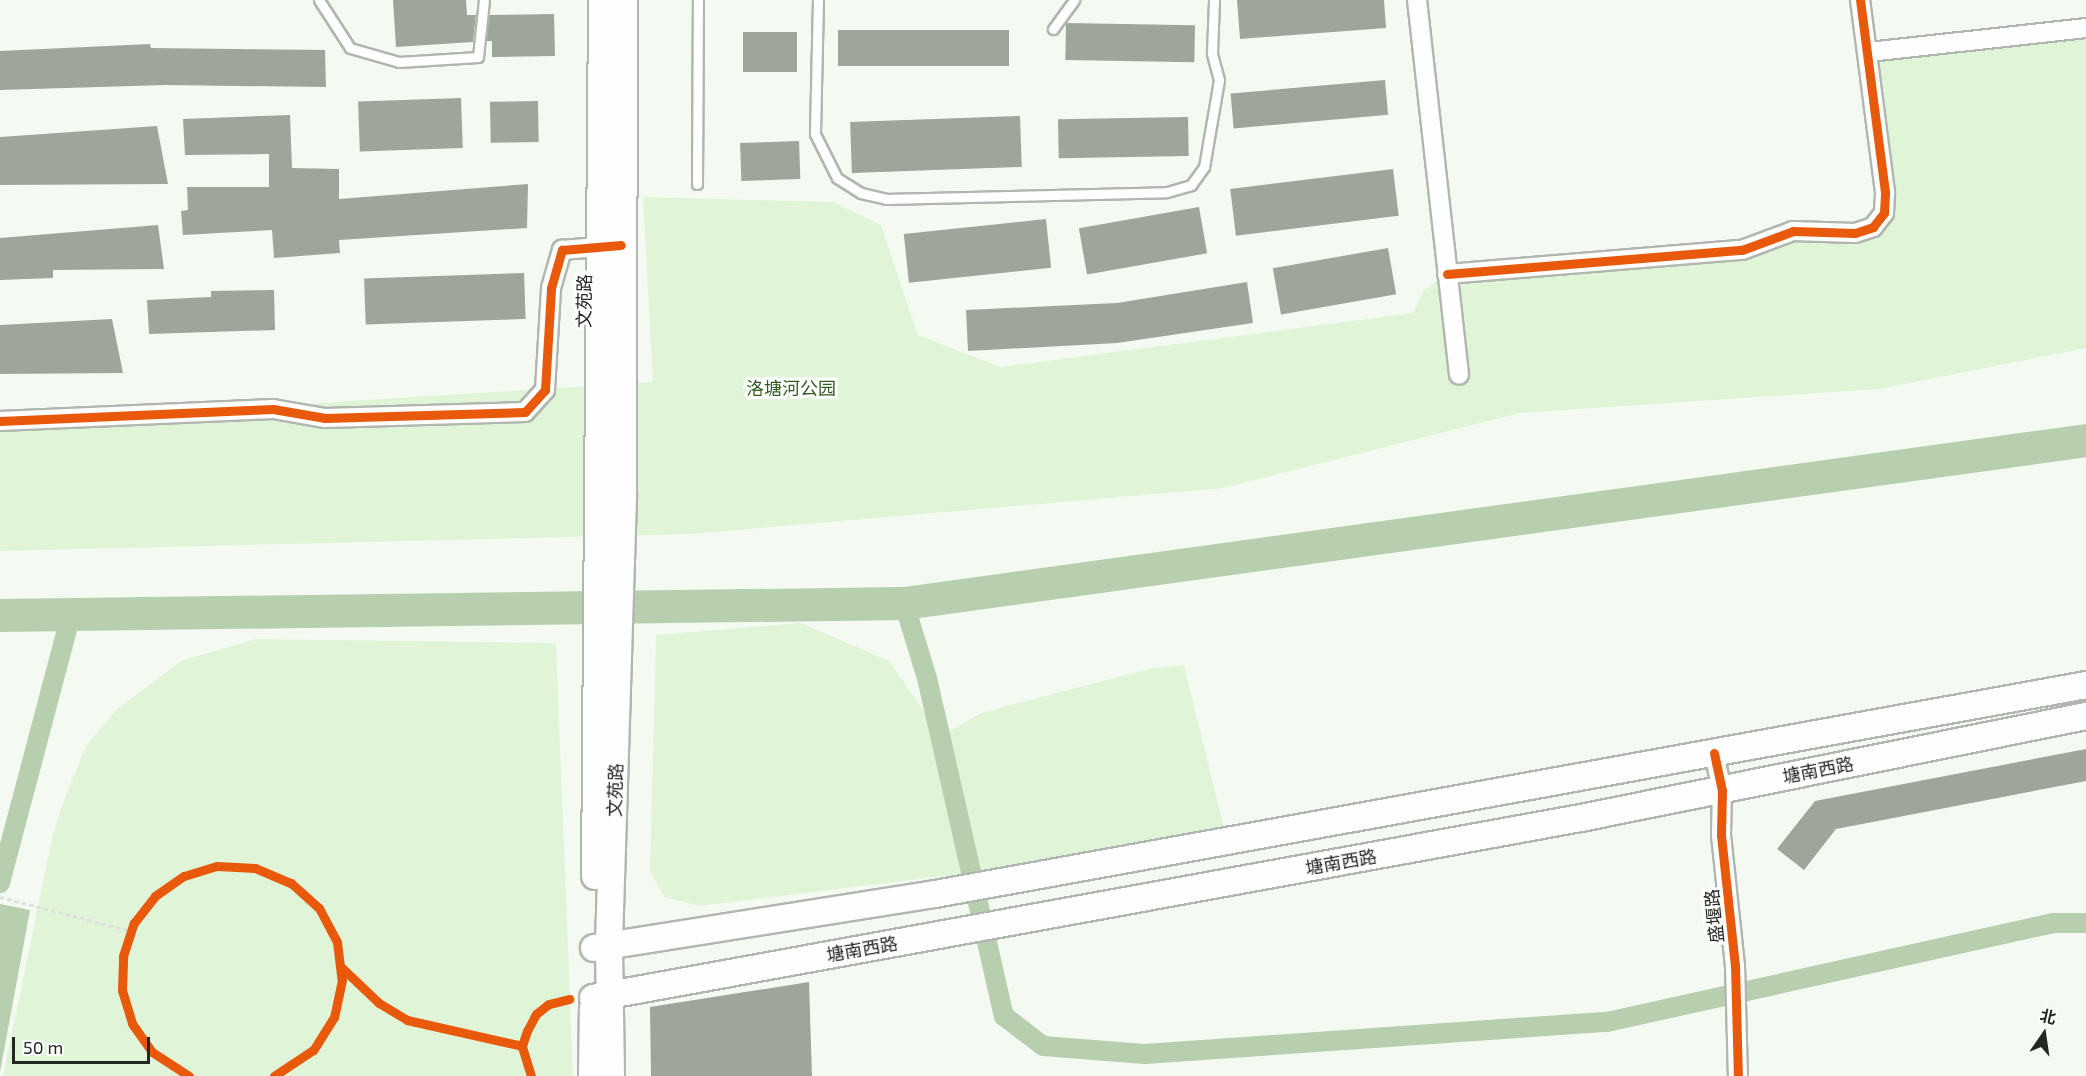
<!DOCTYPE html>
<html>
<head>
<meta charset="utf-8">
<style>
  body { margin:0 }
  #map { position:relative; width:2086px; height:1076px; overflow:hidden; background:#f4faf2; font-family:"Exo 2","Noto Sans SC",sans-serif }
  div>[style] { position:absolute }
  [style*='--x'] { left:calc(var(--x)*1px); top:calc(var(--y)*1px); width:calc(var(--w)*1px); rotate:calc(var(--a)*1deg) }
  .green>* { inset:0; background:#e0f4d8 }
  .water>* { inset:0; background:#b7cfae }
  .canal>* { height:20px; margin:-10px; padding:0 10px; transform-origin:10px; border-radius:10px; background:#b7cfae }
  .river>* { height:33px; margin:-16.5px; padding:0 16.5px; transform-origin:16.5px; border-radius:16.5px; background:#b7cfae }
  .building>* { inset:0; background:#9ea69b; transform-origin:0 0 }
  .path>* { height:3px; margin-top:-1.5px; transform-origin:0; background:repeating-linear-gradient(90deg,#dfe0de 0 4.5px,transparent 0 7.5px) }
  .roads { filter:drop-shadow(2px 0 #b1b6b0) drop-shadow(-2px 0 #b1b6b0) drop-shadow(0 2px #b1b6b0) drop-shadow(0 -2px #b1b6b0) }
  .service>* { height:9px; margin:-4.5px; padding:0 4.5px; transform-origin:4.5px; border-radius:4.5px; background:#fdfefd }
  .minor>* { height:18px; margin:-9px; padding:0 9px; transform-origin:9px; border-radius:9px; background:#fdfefd }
  .secondary>* { height:26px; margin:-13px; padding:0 13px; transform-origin:13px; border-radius:13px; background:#fdfefd }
  .cycleway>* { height:9px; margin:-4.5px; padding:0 4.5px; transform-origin:4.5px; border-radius:4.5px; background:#e8590c }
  span { translate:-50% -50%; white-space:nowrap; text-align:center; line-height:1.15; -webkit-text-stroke:6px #fff; paint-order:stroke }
  .street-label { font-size:18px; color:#232722 }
  .park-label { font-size:18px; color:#335c21 }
  .north { position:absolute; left:2014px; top:1004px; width:60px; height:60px; -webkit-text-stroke:4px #fff; paint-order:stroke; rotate:13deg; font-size:16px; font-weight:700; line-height:24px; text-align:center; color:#232722 }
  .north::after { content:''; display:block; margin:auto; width:21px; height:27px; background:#232722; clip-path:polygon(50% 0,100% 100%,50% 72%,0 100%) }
  .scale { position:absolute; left:12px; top:1037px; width:138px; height:27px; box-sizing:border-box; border:3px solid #232722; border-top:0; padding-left:8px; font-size:18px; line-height:21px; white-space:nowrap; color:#232722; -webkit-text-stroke:4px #fff; paint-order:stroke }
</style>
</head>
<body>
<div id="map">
  <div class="green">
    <i style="clip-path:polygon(2086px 28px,2086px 348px,1879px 389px,1520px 413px,1224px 488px,690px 534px,0 551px,0 423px,653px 382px,643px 197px,833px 202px,881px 225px,918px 335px,1000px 367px,1413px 313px,1424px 290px,1447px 274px,1742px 250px,1793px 231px,1855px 233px,1883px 213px,1869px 52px)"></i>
    <i style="clip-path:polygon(801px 623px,889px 661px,941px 736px,981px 713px,1152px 668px,1184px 665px,1227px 841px,700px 906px,664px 897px,650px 871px,656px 635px)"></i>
    <i style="clip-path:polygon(256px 639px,556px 643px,573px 1076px,3px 1076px,52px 839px,62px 805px,86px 746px,117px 709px,181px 661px)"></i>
  </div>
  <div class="water">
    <i style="clip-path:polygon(0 904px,30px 910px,0 1072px)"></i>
  </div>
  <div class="canal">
    <i style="--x:904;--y:603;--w:78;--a:73"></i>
    <i style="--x:927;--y:678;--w:347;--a:77.2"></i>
    <i style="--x:1004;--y:1016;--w:49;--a:37.6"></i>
    <i style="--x:1043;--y:1046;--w:102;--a:4.5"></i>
    <i style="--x:1145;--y:1054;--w:463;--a:-4"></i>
    <i style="--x:1607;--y:1022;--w:458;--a:-12.5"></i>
    <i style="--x:2054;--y:923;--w:32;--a:0"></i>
    <i style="--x:0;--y:883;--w:278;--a:-75.2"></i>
  </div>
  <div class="river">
    <i style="--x:0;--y:615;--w:904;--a:-0.76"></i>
    <i style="--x:904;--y:603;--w:1193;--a:-7.85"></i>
  </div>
  <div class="building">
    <i style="clip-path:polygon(393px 0,466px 0,467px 15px,476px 15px,473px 42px,396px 47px)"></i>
    <i style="clip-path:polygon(1237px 0,1384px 0,1386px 28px,1240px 39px)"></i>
    <i style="clip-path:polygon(554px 14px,555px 56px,492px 57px,492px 41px,486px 41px,489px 15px)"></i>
    <i style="left:1066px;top:23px;width:129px;height:37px;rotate:1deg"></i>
    <i style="left:838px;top:30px;width:171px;height:36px"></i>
    <i style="left:797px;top:32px;width:40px;height:54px;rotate:90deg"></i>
    <i style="clip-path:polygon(150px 44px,151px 48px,325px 50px,326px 87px,165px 85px,0 90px,0 51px)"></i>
    <i style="left:1385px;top:80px;width:35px;height:155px;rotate:85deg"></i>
    <i style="left:461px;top:98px;width:50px;height:103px;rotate:88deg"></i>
    <i style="left:538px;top:101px;width:41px;height:48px;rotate:89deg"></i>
    <i style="clip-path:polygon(290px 115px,292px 168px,339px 169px,339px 199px,528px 184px,527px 228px,339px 240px,340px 253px,274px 258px,272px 230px,183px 235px,181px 211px,188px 210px,187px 187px,269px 187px,269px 154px,185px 155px,183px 119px)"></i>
    <i style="left:1020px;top:116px;width:51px;height:170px;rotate:88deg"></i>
    <i style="left:1188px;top:117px;width:39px;height:130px;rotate:89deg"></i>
    <i style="clip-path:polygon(157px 126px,168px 184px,0 185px,0 137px)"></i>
    <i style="left:799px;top:141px;width:38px;height:59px;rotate:88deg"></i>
    <i style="left:1393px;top:169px;width:47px;height:164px;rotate:83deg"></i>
    <i style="left:1199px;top:207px;width:47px;height:122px;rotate:80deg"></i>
    <i style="left:1046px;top:219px;width:49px;height:143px;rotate:84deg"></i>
    <i style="clip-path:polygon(158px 225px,164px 269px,53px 270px,53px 278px,0 280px,0 238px)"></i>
    <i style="left:1388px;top:248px;width:47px;height:117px;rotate:80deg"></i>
    <i style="left:524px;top:273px;width:46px;height:160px;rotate:88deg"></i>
    <i style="clip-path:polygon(1247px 282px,1253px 323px,1117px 343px,968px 351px,966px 310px,1117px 303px)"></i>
    <i style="clip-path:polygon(274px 290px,275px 330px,149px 334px,147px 300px,211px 297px,211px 291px)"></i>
    <i style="clip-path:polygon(112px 319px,123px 373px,0 374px,0 325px)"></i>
    <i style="clip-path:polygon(2086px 749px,2086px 781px,1836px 829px,1804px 870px,1777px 849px,1815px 801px)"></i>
    <i style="clip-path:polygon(809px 982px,812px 1076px,651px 1076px,650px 1007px)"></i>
  </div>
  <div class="path">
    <i style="--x:0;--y:897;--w:135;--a:14.5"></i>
  </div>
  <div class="roads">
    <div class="service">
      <i style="--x:319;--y:0;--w:57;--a:57.1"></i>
      <i style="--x:350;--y:48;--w:51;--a:15.9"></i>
      <i style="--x:399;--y:62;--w:79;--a:-3.6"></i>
      <i style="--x:478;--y:57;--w:57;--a:-84"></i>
      <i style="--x:818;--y:0;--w:134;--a:91.3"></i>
      <i style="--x:815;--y:134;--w:49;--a:63.4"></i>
      <i style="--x:837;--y:178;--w:28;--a:32"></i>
      <i style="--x:861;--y:193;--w:26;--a:13"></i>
      <i style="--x:886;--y:199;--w:281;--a:-1.4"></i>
      <i style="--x:1167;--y:192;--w:25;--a:-16"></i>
      <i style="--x:1191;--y:185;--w:22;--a:-54"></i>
      <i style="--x:1204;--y:167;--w:88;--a:-80.2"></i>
      <i style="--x:1219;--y:80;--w:28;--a:-105"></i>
      <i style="--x:1212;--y:53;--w:53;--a:-87.8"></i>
      <i style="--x:1053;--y:29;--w:36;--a:-54"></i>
      <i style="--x:697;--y:184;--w:184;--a:-89.7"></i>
    </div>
    <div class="minor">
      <i style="--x:1417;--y:0;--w:377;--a:83.6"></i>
      <i style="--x:1869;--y:52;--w:218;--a:-6.3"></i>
      <i style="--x:1447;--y:274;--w:296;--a:-4.7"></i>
      <i style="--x:1742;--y:250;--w:54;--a:-20.4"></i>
      <i style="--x:1793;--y:231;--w:62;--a:1.8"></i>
      <i style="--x:1855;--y:233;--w:19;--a:-18"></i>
      <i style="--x:1873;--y:227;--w:18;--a:-52"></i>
      <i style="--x:1884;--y:213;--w:21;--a:-87"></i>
      <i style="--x:1885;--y:192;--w:194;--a:-97.4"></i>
      <i style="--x:0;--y:421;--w:273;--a:-2.5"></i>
      <i style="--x:273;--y:409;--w:53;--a:9.8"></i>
      <i style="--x:325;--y:418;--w:200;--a:-1.7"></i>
      <i style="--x:525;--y:412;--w:30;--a:-48"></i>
      <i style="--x:545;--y:390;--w:102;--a:-86.6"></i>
      <i style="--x:551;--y:288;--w:40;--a:-74"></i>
      <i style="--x:562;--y:250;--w:48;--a:-4.8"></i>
      <i style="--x:1714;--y:753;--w:38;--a:78"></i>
      <i style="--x:1722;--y:790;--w:45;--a:91.3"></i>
      <i style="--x:1721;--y:835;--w:131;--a:83.9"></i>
      <i style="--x:1735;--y:965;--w:111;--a:88.5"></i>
    </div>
    <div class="secondary">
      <i style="--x:595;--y:876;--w:876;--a:-89.54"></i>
      <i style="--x:594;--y:948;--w:345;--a:-9"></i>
      <i style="--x:935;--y:894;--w:1170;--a:-10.29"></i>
      <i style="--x:593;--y:998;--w:1004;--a:-10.33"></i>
      <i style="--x:1581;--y:818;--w:515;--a:-11.42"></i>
      <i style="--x:592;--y:1076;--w:68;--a:-89.2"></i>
      <i style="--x:611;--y:1076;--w:133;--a:-90.9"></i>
      <i style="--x:609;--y:943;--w:450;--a:-88.2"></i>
      <i style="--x:623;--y:493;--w:493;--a:-89.9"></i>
    </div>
  </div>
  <div class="cycleway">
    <i style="--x:1447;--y:274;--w:296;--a:-4.7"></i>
    <i style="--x:1742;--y:250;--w:54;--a:-20.4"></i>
    <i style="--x:1793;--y:231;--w:62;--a:1.8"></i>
    <i style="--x:1855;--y:233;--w:19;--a:-18"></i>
    <i style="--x:1873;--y:227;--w:18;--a:-52"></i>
    <i style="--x:1884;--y:213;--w:21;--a:-87"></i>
    <i style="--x:1885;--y:192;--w:194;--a:-97.4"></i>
    <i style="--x:0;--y:421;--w:273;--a:-2.5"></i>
    <i style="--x:273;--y:409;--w:53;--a:9.8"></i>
    <i style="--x:325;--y:418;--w:200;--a:-1.7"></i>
    <i style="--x:525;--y:412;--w:30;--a:-48"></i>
    <i style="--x:545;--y:390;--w:102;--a:-86.6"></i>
    <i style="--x:551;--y:288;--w:40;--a:-74"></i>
    <i style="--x:562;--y:250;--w:59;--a:-4.8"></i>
    <i style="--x:1714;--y:753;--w:38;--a:78"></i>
    <i style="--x:1722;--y:790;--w:45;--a:91.3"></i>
    <i style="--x:1721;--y:835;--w:131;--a:83.9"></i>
    <i style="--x:1735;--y:965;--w:111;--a:88.5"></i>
    <i style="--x:340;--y:966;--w:54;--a:43.5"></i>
    <i style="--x:379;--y:1003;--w:33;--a:31"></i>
    <i style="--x:407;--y:1020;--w:118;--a:12.7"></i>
    <i style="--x:189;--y:1076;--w:44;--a:-147"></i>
    <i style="--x:152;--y:1052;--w:35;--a:-125"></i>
    <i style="--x:132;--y:1023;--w:34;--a:-107"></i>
    <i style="--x:122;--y:990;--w:34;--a:-88"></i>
    <i style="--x:123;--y:956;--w:35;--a:-72"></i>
    <i style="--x:134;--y:923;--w:34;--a:-52"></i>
    <i style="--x:155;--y:896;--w:35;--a:-35"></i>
    <i style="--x:184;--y:876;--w:34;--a:-17"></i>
    <i style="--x:217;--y:866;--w:38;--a:3"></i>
    <i style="--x:255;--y:868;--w:39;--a:23"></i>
    <i style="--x:291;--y:883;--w:38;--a:42"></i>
    <i style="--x:319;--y:908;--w:38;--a:62"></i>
    <i style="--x:337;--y:942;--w:38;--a:83"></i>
    <i style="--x:342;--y:980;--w:38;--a:102"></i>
    <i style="--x:334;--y:1017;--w:39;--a:122"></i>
    <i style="--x:313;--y:1050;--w:47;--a:146.3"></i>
    <i style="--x:531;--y:1076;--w:31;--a:-107"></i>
    <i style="--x:522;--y:1046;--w:16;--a:-72"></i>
    <i style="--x:527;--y:1031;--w:19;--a:-62"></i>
    <i style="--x:536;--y:1014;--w:16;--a:-38"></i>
    <i style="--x:549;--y:1004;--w:21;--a:-14"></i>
  </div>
  <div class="street-label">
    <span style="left:584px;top:301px;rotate:-89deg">文苑路</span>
    <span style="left:1818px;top:770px;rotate:-11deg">塘南西路</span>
    <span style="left:615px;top:790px;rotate:-88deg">文苑路</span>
    <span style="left:1341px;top:862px;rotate:-10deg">塘南西路</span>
    <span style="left:1714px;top:916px;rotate:-96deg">盛堰路</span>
    <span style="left:862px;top:949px;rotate:-10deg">塘南西路</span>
  </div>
  <div class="park-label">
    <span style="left:791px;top:388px">洛塘河公园</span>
  </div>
  <div class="north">北</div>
  <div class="scale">50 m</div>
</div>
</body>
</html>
